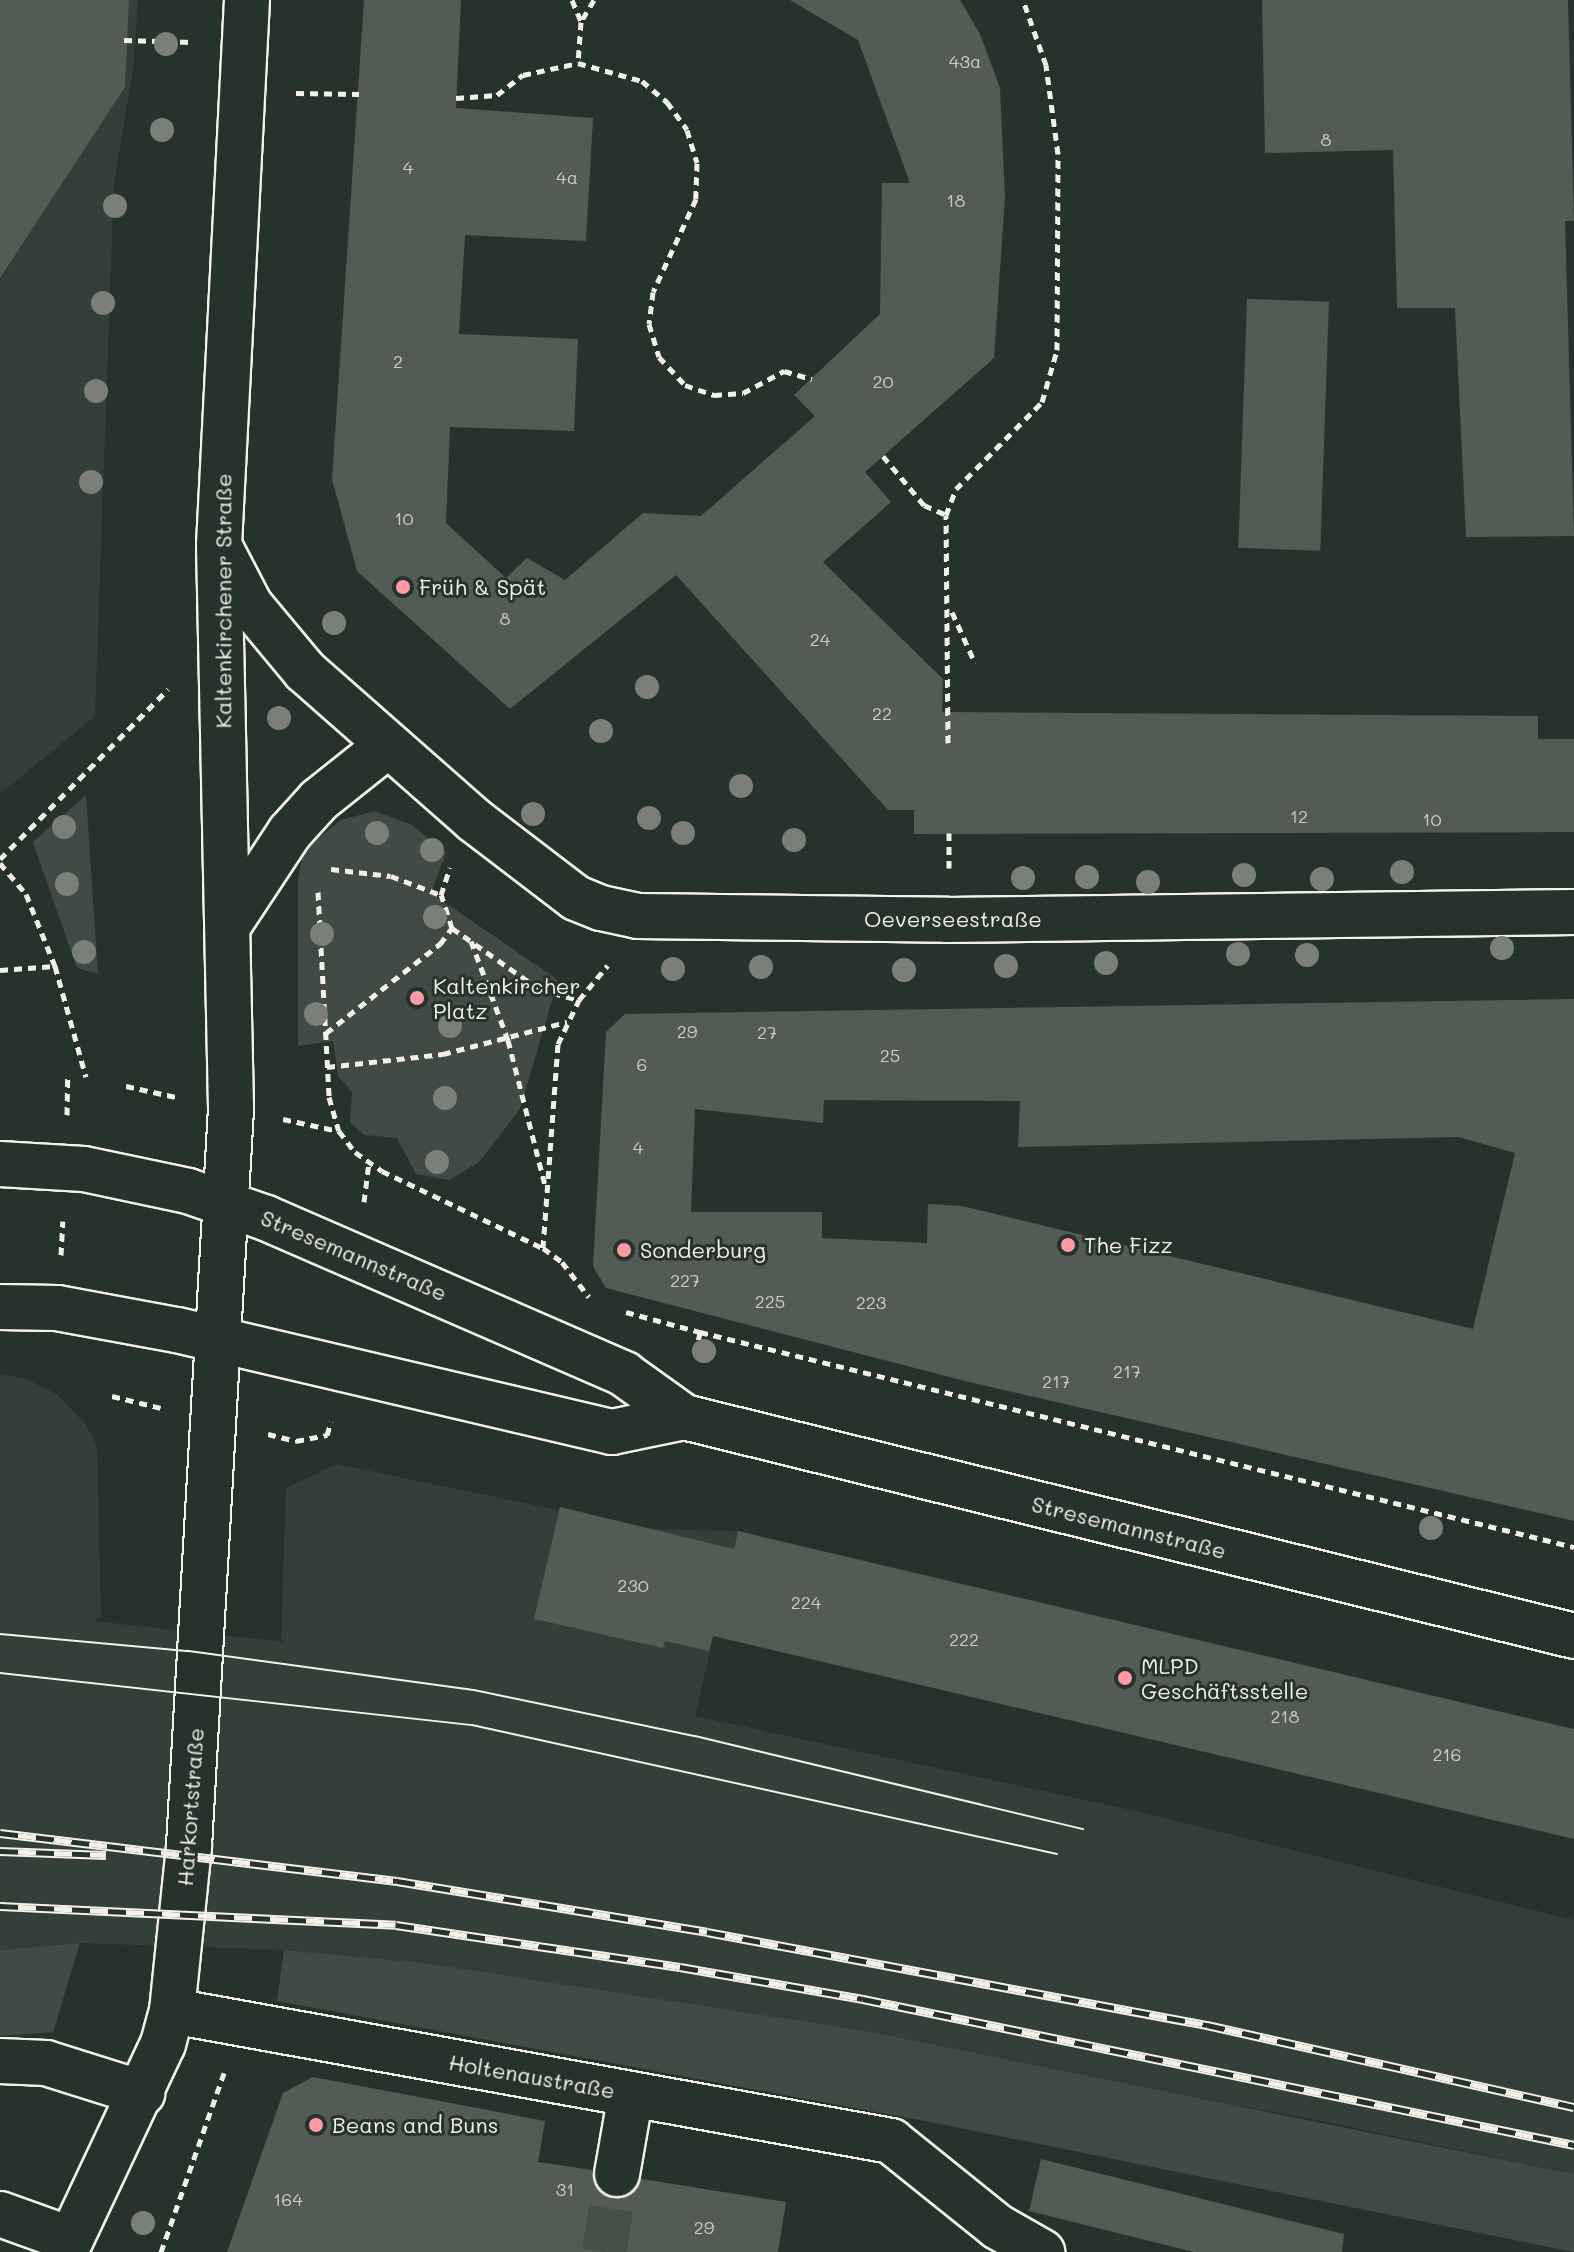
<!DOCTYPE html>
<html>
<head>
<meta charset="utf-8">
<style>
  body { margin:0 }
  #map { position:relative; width:1574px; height:2252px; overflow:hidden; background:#26332d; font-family:Mali,sans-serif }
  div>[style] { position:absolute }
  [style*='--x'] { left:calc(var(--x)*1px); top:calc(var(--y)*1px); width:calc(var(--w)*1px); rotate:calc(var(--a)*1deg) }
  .built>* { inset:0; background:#333f39 }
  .green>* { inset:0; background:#414b45 }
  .building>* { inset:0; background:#525c55; transform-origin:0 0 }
  .minor-tunnel>* { height:44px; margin-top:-22px; transform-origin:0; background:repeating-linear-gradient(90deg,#455049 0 44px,transparent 0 66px) }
  .path>* { height:5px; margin-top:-2.5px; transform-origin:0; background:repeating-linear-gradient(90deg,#f4f1e8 0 8px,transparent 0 14px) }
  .roads { filter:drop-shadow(2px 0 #f4f1e8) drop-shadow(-2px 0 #f4f1e8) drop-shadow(0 2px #f4f1e8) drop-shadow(0 -2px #f4f1e8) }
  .minor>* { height:44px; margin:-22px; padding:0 22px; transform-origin:22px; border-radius:22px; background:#26332d }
  .major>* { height:44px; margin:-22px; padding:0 22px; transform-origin:22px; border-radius:22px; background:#26332d }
  .tram>* { height:2px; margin:-1px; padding:0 1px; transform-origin:1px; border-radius:1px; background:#f4f1e8 }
  .rail>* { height:9px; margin-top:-4.5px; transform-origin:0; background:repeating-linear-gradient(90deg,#26332d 0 18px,#f4f1e8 0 36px); box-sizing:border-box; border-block:2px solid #f4f1e8 }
  .trees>* { width:24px; height:24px; margin:-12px; border-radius:50%; background:#7a8079 }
  .dots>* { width:22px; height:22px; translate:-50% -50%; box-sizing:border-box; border:4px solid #26332d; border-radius:50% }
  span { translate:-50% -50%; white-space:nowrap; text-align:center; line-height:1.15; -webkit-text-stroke:6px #26332d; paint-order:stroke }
  .number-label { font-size:18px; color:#ccccc3 }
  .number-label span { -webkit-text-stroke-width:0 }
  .poi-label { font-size:22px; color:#f4f1e8 }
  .left { translate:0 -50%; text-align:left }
  .street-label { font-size:22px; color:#f4f1e8 }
</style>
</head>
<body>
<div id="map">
  <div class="built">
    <i style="clip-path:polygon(0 0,138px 0,134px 63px,114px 183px,95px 716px,0 794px)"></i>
    <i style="clip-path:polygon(0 1374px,24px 1378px,58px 1395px,86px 1425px,97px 1446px,101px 1617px,93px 1621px,286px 1642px,281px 1640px,286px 1488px,336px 1464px,650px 1529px,738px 1531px,695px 1716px,1136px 1811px,1574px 1920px,1574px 2174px,1307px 2118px,424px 1963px,284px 1950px,80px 1943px,0 1950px)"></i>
  </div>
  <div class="green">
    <i style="clip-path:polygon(86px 795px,98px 974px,77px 968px,33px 842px)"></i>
    <i style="clip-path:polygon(375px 811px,412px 825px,446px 853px,431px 893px,558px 980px,520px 1109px,479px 1162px,449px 1180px,416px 1174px,397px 1138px,364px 1135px,350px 1122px,352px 1092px,338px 1076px,333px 1041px,298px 1046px,298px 880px,304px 849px,341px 820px)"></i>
    <i style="clip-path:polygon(80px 1943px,53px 2032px,0 2036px,0 1950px)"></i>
    <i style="clip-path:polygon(284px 1950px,424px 1963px,865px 2031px,1574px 2174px,1574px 2252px,930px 2122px,277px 2001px)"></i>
  </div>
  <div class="building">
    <i style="clip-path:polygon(0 0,129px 0,125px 87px,0 278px)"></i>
    <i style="clip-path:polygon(364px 0,461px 0,456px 108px,593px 118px,586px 241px,465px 235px,459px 334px,578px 339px,574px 431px,450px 427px,446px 523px,506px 578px,527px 558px,565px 580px,643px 513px,701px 516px,815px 416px,794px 395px,880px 314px,882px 183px,910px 183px,858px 40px,790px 0,960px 0,980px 34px,1000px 88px,1005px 197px,994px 358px,865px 472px,891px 502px,823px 562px,943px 679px,942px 712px,1538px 716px,1538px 739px,1574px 739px,1574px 832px,914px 834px,914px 810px,888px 810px,676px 575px,510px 709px,357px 571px,332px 479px)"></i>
    <i style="clip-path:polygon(1262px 0,1568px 0,1574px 221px,1565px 221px,1574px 536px,1466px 537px,1455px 308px,1397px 308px,1393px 150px,1265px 153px)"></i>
    <i style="left:1247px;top:299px;width:82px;height:249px;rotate:2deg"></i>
    <i style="clip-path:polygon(evenodd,1574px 999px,1574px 1521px,969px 1382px,606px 1288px,593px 1266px,606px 1032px,625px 1014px,1574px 999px,824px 1100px,1020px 1101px,1018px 1147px,1459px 1137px,1515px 1153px,1473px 1329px,962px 1206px,928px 1204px,927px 1243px,822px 1238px,822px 1212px,691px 1212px,695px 1109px,823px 1123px,824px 1100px)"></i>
    <i style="clip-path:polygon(560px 1507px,734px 1549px,738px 1531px,1574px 1729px,1574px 1839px,713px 1636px,709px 1651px,665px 1641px,663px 1648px,534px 1619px)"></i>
    <i style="clip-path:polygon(313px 2077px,545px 2121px,538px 2162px,592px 2170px,594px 2183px,612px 2198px,626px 2197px,642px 2179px,786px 2202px,778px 2252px,227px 2252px,283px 2093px)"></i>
    <i style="clip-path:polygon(1041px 2159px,1344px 2234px,1342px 2252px,1194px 2252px,1029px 2211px)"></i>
  </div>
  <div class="minor-tunnel">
    <i style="--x:604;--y:2252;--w:79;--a:-80.5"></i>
  </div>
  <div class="path">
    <i style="--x:572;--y:0;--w:23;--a:67"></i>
    <i style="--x:594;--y:0;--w:26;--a:121"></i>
    <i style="--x:581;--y:22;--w:41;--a:94.2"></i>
    <i style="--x:578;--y:63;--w:66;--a:15.7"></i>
    <i style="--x:642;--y:81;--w:33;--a:40"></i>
    <i style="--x:667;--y:102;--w:34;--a:54"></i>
    <i style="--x:687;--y:130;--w:34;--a:73"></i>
    <i style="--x:697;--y:163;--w:36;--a:92"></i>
    <i style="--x:696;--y:199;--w:102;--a:114.8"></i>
    <i style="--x:653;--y:292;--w:32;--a:97"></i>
    <i style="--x:649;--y:324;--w:34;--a:73"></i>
    <i style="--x:659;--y:357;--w:38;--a:47"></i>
    <i style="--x:685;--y:385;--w:31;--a:19"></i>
    <i style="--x:714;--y:395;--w:29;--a:-4"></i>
    <i style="--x:743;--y:393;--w:47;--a:-28.2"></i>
    <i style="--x:784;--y:371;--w:29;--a:16"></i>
    <i style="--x:124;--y:40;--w:68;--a:1.7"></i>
    <i style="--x:296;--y:93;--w:63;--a:0.9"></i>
    <i style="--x:456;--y:98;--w:41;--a:-4.2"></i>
    <i style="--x:497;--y:95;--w:33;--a:-38"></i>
    <i style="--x:523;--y:75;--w:56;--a:-12.3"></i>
    <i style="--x:883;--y:456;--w:64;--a:50.1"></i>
    <i style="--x:924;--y:505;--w:24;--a:24"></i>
    <i style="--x:952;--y:612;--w:56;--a:65.7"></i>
    <i style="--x:948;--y:743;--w:228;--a:-90.5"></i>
    <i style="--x:946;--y:515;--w:28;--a:-69"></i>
    <i style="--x:956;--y:489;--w:122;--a:-45.3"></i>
    <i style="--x:1042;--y:402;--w:54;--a:-73.9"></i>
    <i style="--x:1057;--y:350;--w:196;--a:-89.7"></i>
    <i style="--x:1058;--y:154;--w:90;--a:-97.7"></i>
    <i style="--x:1046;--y:65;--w:69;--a:-109.5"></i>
    <i style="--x:0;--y:859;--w:239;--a:-45.3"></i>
    <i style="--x:0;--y:863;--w:40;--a:50"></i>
    <i style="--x:26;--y:894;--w:78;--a:68.1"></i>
    <i style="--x:55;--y:966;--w:115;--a:74.4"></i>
    <i style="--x:949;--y:868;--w:35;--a:-90"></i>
    <i style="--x:331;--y:869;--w:60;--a:6.7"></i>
    <i style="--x:391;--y:876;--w:53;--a:20.8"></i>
    <i style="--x:318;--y:892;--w:205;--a:86.9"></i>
    <i style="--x:329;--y:1097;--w:35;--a:74"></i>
    <i style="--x:339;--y:1131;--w:26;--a:53"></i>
    <i style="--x:355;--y:1152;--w:33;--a:35"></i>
    <i style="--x:382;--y:1171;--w:178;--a:25.6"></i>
    <i style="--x:543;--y:1248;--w:24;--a:36"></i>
    <i style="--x:562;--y:1262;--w:44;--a:52.4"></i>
    <i style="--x:452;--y:928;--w:106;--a:35"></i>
    <i style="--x:539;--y:989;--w:41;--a:15.4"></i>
    <i style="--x:471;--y:941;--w:106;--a:69.5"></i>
    <i style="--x:508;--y:1040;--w:154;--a:75.7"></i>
    <i style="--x:0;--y:970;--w:55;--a:-4.2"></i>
    <i style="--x:326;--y:1033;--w:145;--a:-38"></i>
    <i style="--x:440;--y:944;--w:20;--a:-53"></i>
    <i style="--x:452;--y:928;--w:35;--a:-108"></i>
    <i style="--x:441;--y:895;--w:29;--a:-72"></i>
    <i style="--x:327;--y:1067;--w:117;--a:-6.4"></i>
    <i style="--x:443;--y:1054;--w:128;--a:-14.5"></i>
    <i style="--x:126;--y:1086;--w:51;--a:12.4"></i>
    <i style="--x:67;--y:1115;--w:39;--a:-89"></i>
    <i style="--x:283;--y:1119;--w:57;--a:12.1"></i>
    <i style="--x:364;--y:1202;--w:40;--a:-82.9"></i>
    <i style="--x:543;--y:1248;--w:205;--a:-85.8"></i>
    <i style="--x:558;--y:1044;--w:49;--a:-64.5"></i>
    <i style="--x:579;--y:1000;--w:45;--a:-50.4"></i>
    <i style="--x:61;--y:1255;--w:34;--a:-87"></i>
    <i style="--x:626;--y:1312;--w:77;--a:15.1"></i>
    <i style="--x:700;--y:1332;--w:25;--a:101"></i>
    <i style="--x:700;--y:1332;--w:900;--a:13.82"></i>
    <i style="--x:112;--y:1396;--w:50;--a:13.8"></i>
    <i style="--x:268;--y:1434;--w:29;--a:14"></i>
    <i style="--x:296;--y:1441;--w:32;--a:-11"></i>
    <i style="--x:327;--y:1435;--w:14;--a:-73"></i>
    <i style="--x:161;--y:2252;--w:190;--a:-70.6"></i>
  </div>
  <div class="roads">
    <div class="minor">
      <i style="--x:222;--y:551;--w:61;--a:62.6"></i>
      <i style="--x:250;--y:605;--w:86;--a:50.2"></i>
      <i style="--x:305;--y:671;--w:225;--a:41.4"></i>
      <i style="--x:474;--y:820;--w:128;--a:37.4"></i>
      <i style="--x:576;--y:898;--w:27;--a:22"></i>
      <i style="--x:601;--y:908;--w:38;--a:12"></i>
      <i style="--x:638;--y:916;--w:310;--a:0.7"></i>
      <i style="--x:948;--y:920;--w:626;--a:-0.73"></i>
      <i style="--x:228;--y:926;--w:113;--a:-56.6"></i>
      <i style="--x:290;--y:832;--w:43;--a:-47.8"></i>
      <i style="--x:319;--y:800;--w:87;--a:-38.5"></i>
      <i style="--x:172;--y:2011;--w:731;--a:10.25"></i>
      <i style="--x:891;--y:2141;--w:137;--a:38.8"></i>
      <i style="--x:998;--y:2227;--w:51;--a:29.6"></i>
      <i style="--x:0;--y:2061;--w:46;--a:2.5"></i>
      <i style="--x:46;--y:2063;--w:101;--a:17.4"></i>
      <i style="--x:617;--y:2174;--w:81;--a:-80.1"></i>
      <i style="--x:0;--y:2214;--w:74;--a:19.7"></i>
      <i style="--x:65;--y:2252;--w:230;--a:-64.8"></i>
      <i style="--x:163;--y:2044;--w:34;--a:-75"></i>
      <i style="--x:172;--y:2011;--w:166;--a:-84.1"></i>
      <i style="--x:189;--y:1846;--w:739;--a:-86.74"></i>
      <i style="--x:231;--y:1108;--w:563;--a:-91.22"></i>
      <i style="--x:219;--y:545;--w:546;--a:-87.06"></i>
    </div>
    <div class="major">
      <i style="--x:0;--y:1164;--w:84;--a:3.4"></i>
      <i style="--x:84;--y:1169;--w:106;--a:11.9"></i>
      <i style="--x:188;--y:1191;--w:83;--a:19.1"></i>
      <i style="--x:266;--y:1218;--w:391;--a:23.5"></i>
      <i style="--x:624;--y:1374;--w:74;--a:35.6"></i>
      <i style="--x:684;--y:1417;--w:917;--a:13.82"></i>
      <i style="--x:0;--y:1307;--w:57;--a:1"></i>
      <i style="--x:57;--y:1308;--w:122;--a:10.4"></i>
      <i style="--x:177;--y:1330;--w:447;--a:13.2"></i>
      <i style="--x:612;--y:1432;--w:74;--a:-11.8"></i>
    </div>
  </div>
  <div class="tram">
    <i style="--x:0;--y:1634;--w:189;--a:5.2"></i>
    <i style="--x:188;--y:1651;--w:289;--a:7.8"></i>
    <i style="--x:474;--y:1690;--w:226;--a:11.8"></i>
    <i style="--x:695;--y:1736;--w:399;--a:13.5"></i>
    <i style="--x:0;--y:1673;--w:475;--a:6.3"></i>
    <i style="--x:472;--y:1725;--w:599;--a:12.44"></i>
  </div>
  <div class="rail">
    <i style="--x:0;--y:1833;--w:400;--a:6.9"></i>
    <i style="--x:397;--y:1881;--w:314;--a:9.3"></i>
    <i style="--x:707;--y:1932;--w:509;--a:10.54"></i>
    <i style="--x:1207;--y:2025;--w:376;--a:12.6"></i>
    <i style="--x:0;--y:1851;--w:106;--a:2.2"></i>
    <i style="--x:0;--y:1906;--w:396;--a:2.7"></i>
    <i style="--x:396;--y:1925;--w:287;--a:8.4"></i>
    <i style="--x:680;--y:1967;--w:186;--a:9.9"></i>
    <i style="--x:863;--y:1999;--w:726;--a:11.6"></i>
  </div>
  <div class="trees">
    <i style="left:166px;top:44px"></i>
    <i style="left:162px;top:130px"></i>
    <i style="left:115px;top:206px"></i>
    <i style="left:103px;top:303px"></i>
    <i style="left:96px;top:391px"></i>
    <i style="left:91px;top:482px"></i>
    <i style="left:334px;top:623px"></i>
    <i style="left:647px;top:687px"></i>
    <i style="left:279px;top:718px"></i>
    <i style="left:601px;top:731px"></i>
    <i style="left:741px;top:786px"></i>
    <i style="left:533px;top:814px"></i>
    <i style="left:649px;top:818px"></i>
    <i style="left:64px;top:827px"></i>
    <i style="left:377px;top:833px"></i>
    <i style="left:683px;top:833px"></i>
    <i style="left:794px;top:840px"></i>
    <i style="left:432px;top:850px"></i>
    <i style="left:1402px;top:872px"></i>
    <i style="left:1244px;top:875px"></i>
    <i style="left:1087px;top:877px"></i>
    <i style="left:1023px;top:878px"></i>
    <i style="left:1322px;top:879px"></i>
    <i style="left:1148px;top:882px"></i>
    <i style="left:67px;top:884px"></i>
    <i style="left:435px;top:917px"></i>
    <i style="left:322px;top:934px"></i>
    <i style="left:1502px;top:948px"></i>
    <i style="left:84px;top:952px"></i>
    <i style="left:1238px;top:954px"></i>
    <i style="left:1307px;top:955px"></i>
    <i style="left:1106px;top:963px"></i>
    <i style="left:1006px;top:966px"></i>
    <i style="left:761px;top:967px"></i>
    <i style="left:673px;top:969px"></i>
    <i style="left:904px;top:970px"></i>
    <i style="left:316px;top:1014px"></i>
    <i style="left:450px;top:1026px"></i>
    <i style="left:445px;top:1098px"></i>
    <i style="left:437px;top:1162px"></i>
    <i style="left:704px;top:1351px"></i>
    <i style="left:1431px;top:1528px"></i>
    <i style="left:143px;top:2223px"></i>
  </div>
  <div class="dots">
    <i style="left:403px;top:587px;background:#ff9aa2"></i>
    <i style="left:417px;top:998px;background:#ff9aa2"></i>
    <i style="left:1068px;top:1245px;background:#ff9aa2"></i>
    <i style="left:624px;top:1250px;background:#ff9aa2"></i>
    <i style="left:1125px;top:1678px;background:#ff9aa2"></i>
    <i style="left:316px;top:2125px;background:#ff9aa2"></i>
  </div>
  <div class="number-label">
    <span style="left:965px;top:61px">43a</span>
    <span style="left:1326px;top:139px">8</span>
    <span style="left:408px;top:167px">4</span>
    <span style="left:567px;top:177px">4a</span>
    <span style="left:956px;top:200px">18</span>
    <span style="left:398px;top:361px">2</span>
    <span style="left:883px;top:381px">20</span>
    <span style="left:404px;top:518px">10</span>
    <span style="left:505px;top:618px">8</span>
    <span style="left:820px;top:639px">24</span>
    <span style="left:882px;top:713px">22</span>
    <span style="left:1299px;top:816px">12</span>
    <span style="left:1432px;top:819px">10</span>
    <span style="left:687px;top:1031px">29</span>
    <span style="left:767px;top:1032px">27</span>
    <span style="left:890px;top:1055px">25</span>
    <span style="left:642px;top:1064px">6</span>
    <span style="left:638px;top:1147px">4</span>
    <span style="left:685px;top:1280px">227</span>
    <span style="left:770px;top:1301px">225</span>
    <span style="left:871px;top:1302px">223</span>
    <span style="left:1127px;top:1371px">217</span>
    <span style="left:1056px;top:1381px">217</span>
    <span style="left:633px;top:1585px">230</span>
    <span style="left:806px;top:1602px">224</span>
    <span style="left:964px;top:1639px">222</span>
    <span style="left:1285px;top:1716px">218</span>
    <span style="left:1447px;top:1754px">216</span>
    <span style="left:565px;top:2189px">31</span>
    <span style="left:288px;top:2199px">164</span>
    <span style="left:704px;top:2227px">29</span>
  </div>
  <div class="poi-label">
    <span class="left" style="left:419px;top:587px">Früh &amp; Spät</span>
    <span class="left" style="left:433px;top:998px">Kaltenkircher<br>Platz</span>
    <span class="left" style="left:1084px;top:1245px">The Fizz</span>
    <span class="left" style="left:640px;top:1250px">Sonderburg</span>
    <span class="left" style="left:1141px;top:1678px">MLPD<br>Geschäftsstelle</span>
    <span class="left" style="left:332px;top:2125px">Beans and Buns</span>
  </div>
  <div class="street-label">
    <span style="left:223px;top:601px;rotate:-90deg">Kaltenkirchener Straße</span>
    <span style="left:953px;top:919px">Oeverseestraße</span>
    <span style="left:354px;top:1255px;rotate:23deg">Stresemannstraße</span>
    <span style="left:1129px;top:1527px;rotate:14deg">Stresemannstraße</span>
    <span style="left:190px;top:1807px;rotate:-86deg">Harkortstraße</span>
    <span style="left:532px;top:2076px;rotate:10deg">Holtenaustraße</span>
  </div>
</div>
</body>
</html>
